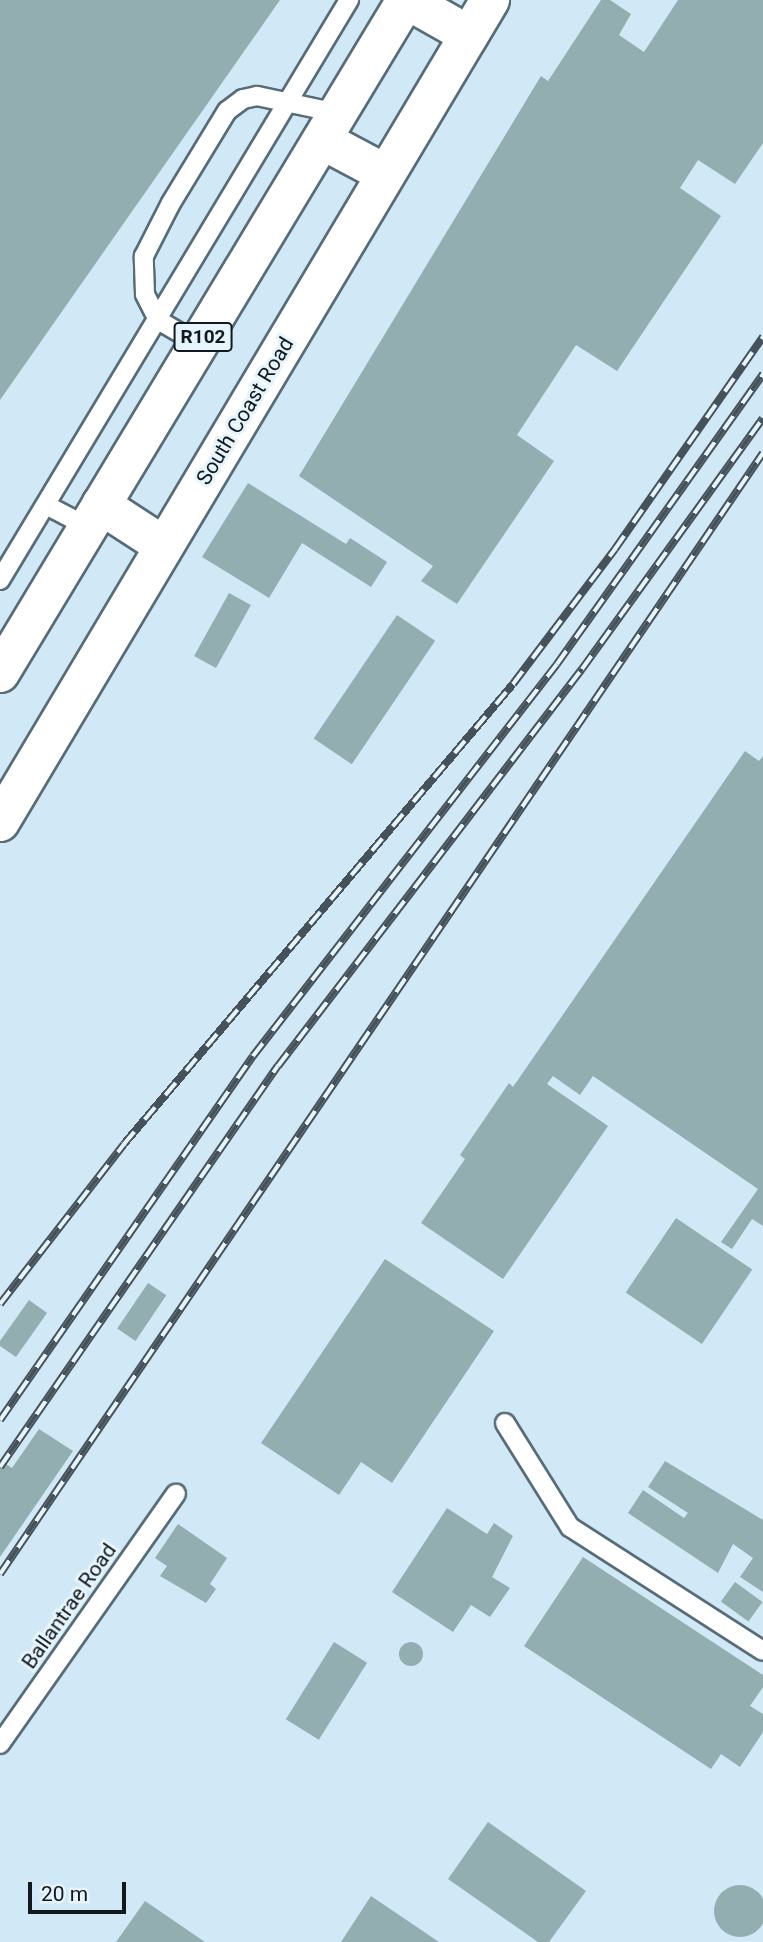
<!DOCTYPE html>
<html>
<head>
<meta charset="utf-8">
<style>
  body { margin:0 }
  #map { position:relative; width:763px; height:1942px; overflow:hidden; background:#d1e8f6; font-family:Roboto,sans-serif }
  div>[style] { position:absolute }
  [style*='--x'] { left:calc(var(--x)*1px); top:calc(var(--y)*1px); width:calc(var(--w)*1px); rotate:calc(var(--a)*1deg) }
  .building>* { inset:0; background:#93aeb1; transform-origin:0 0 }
  .round { border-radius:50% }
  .roads { filter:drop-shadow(2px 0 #576c77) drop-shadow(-2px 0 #576c77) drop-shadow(0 2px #576c77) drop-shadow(0 -2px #576c77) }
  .service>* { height:18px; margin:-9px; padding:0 9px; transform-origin:9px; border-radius:9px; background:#fff }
  .primary>* { height:38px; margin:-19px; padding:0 19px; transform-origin:19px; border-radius:19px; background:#fff }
  .rail>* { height:8px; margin-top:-4px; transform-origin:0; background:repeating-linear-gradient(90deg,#e6f4fc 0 16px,#465259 0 32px); box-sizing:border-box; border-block:2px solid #465259 }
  span { translate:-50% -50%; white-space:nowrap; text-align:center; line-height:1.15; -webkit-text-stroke:6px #e6f4fc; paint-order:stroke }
  .shield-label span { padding:2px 5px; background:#e6f4fc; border:2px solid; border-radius:5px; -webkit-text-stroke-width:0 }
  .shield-label { font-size:19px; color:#11191e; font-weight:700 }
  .street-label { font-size:21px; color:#11191e }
  .scale { position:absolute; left:28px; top:1882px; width:98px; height:32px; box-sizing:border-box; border:4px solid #11191e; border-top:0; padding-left:9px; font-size:21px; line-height:24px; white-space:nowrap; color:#11191e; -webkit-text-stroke:5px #e6f4fc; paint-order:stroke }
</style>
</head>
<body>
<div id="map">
  <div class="building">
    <i style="clip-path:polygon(0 0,280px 0,0 400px)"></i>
    <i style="clip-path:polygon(601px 0,610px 0,631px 14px,619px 35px,644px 52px,678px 0,763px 0,763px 143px,735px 184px,698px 160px,680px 188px,721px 216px,617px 371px,576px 345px,517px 435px,554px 461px,457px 604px,421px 581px,433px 566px,299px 476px,541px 76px,548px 81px)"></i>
    <i style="clip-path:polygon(248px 483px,346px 544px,350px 538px,387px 562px,371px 587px,302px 543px,269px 598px,202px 557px)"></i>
    <i style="left:229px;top:593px;width:25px;height:72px;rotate:29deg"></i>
    <i style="left:397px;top:615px;width:46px;height:149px;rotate:34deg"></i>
    <i style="clip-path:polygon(745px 751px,759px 761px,763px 756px,763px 1226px,752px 1219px,732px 1249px,721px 1242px,758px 1189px,593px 1076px,580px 1095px,553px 1076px,547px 1084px,608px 1126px,503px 1279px,421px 1223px,465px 1159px,460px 1155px,509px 1083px,513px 1087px)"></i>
    <i style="left:676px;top:1218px;width:92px;height:90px;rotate:34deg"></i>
    <i style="clip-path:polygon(385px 1259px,494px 1331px,392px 1483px,361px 1462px,339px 1495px,261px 1443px)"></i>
    <i style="left:148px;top:1283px;width:22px;height:55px;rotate:34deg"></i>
    <i style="clip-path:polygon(29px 1300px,47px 1313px,16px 1357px,0 1346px,0 1341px)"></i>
    <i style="clip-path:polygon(39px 1429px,73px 1451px,0 1557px,0 1460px,12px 1468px)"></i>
    <i style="clip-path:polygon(665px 1461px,763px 1520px,763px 1592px,740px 1577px,753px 1558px,733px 1544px,718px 1573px,628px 1513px,643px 1490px,684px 1518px,688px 1513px,648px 1487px)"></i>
    <i style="clip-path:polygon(447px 1508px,487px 1534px,494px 1523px,513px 1536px,492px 1577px,510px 1588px,490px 1617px,471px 1605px,453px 1632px,392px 1592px)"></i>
    <i style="clip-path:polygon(178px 1524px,227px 1558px,210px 1584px,216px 1589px,206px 1603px,160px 1576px,167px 1566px,155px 1558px)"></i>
    <i style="clip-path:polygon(583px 1557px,763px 1675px,763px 1687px,750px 1706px,763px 1714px,763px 1732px,740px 1767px,721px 1754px,711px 1769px,524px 1646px)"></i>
    <i style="left:735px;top:1582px;width:34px;height:24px;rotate:36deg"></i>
    <i style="left:334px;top:1642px;width:39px;height:91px;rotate:32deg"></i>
    <i class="round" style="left:399px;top:1642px;width:24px;height:24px"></i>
    <i style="clip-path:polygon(488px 1822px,586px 1891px,549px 1942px,538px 1942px,448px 1879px)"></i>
    <i class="round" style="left:714px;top:1885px;width:52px;height:52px"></i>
    <i style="clip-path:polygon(371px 1896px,439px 1942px,341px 1942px)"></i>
    <i style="clip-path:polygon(145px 1901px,205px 1942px,116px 1942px)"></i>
  </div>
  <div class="roads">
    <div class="service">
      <i style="--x:199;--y:344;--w:48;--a:-149.7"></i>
      <i style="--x:158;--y:320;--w:29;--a:-117"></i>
      <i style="--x:145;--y:294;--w:38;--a:-92"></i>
      <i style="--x:144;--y:256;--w:59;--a:-63"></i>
      <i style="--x:171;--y:203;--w:108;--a:-58.7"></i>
      <i style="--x:227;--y:111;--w:20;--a:-37"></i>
      <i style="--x:243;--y:99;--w:14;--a:-12"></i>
      <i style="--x:257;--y:96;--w:83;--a:11.9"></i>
      <i style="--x:46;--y:505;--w:47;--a:27.6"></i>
      <i style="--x:0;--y:580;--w:677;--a:-58.96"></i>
      <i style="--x:505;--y:1423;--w:123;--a:58"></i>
      <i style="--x:570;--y:1527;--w:229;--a:32.7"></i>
      <i style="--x:0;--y:1744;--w:306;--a:-54.9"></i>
    </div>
    <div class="primary">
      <i style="--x:407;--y:0;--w:71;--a:29.4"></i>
      <i style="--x:322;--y:140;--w:72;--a:28"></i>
      <i style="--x:101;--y:505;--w:75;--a:33.1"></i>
      <i style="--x:0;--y:673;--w:786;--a:-58.9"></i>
      <i style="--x:0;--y:822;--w:957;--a:-59.2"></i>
    </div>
  </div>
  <div class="rail">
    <i style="--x:0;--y:1304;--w:202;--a:-52.2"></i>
    <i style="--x:124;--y:1144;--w:602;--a:-49.78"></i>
    <i style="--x:513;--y:684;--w:169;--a:-52.9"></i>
    <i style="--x:615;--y:549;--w:259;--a:-55.1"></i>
    <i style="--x:0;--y:1420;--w:443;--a:-55.2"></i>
    <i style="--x:253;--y:1056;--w:496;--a:-52.2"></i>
    <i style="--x:557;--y:664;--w:356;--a:-54.6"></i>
    <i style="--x:0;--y:1467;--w:488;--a:-55.3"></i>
    <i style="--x:278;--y:1066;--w:500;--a:-52.56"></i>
    <i style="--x:582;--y:669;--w:309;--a:-54.2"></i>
    <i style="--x:0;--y:1574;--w:1356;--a:-55.76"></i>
  </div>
  <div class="shield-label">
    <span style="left:203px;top:337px">R102</span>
  </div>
  <div class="street-label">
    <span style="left:245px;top:411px;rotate:-59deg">South Coast Road</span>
    <span style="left:69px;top:1606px;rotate:-55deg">Ballantrae Road</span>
  </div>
  <div class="scale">20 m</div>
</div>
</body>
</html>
